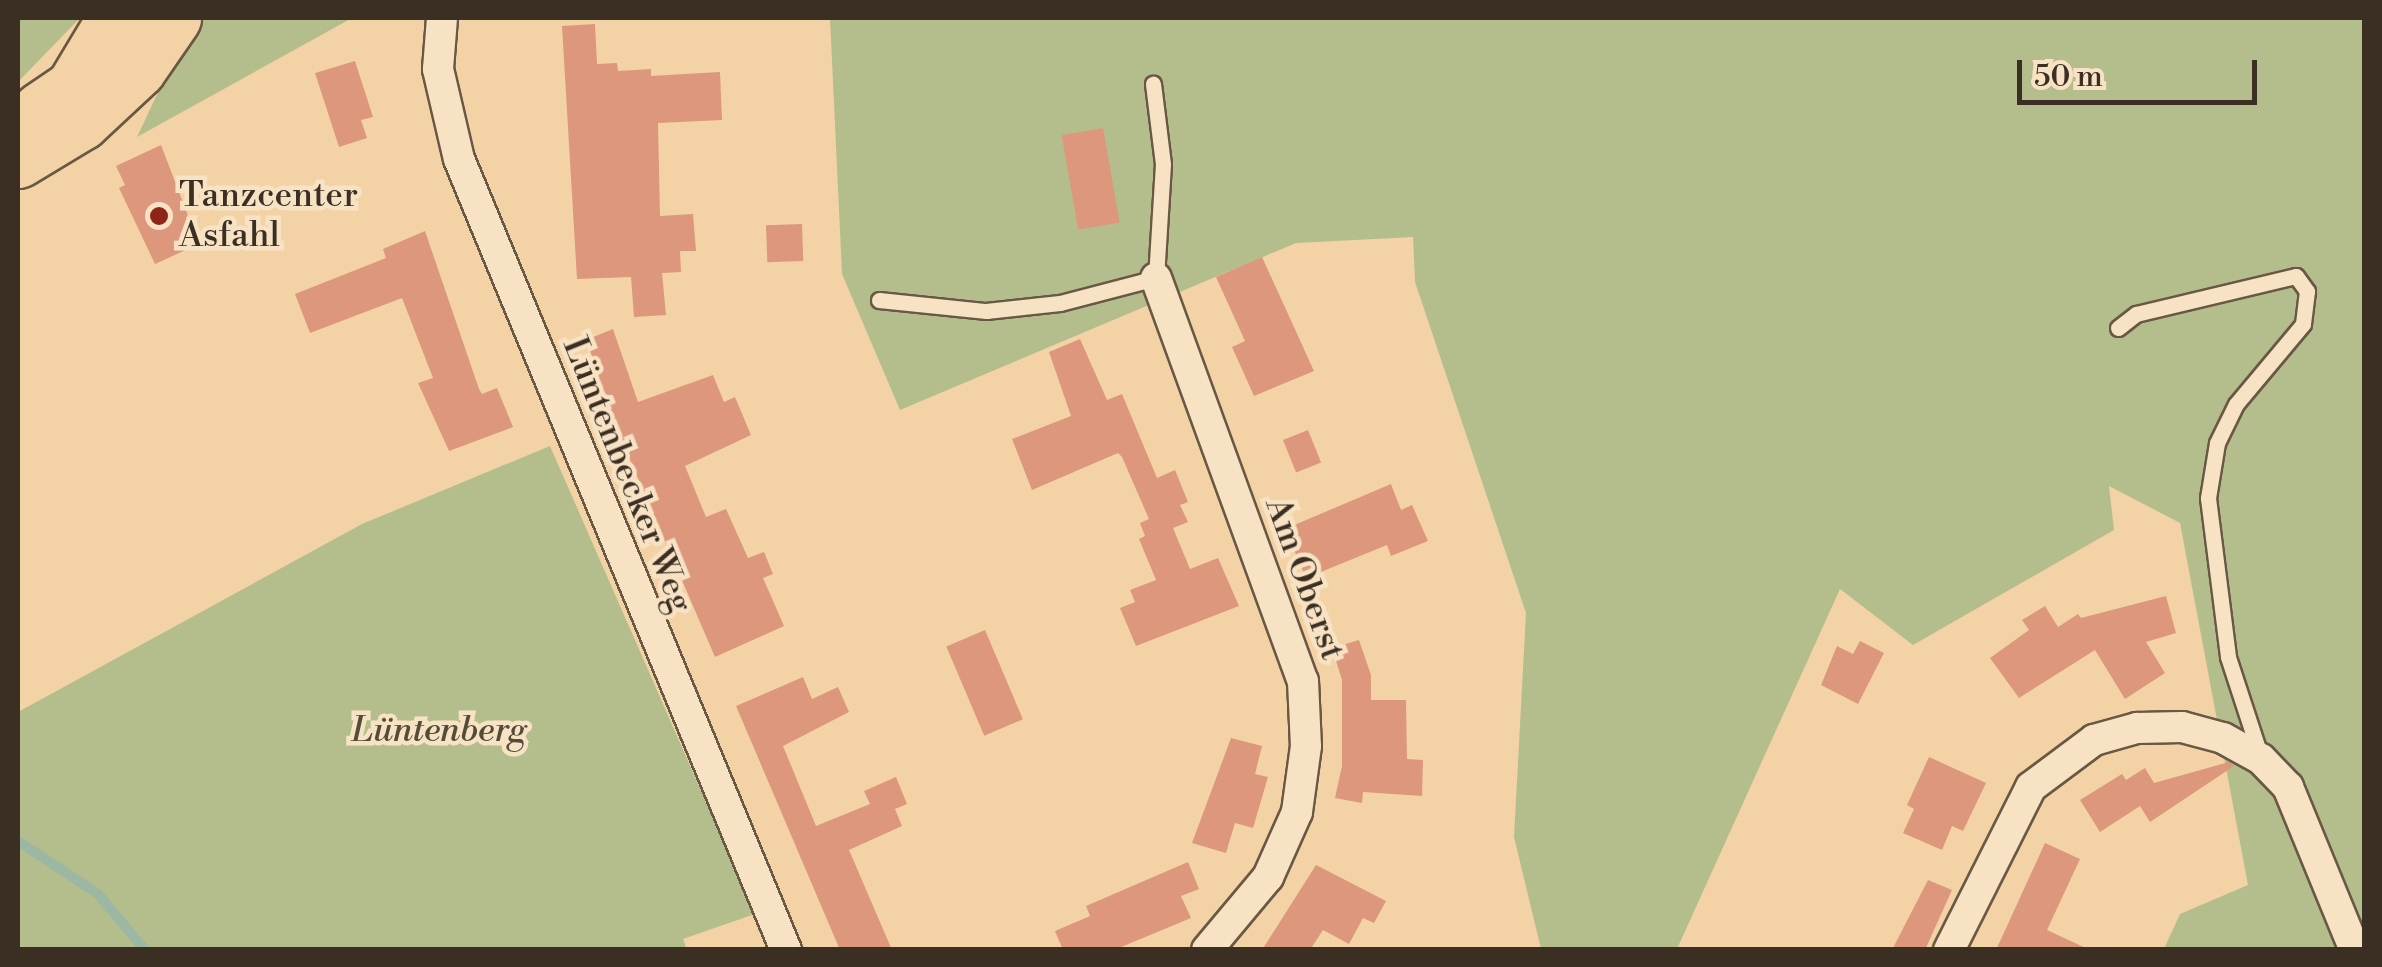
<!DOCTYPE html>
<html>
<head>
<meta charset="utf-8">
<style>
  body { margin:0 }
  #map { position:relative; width:2382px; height:967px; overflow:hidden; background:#f3d3a5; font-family:"Libre Bodoni",serif }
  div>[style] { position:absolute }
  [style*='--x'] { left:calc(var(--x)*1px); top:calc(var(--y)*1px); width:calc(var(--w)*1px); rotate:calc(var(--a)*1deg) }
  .green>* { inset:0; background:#b4be8c }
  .stream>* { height:10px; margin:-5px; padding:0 5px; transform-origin:5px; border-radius:5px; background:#9cb8a3 }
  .building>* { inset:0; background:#dd977c; transform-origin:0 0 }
  .roads { filter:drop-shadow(2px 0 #695844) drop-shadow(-2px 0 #695844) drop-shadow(0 2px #695844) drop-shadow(0 -2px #695844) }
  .lane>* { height:15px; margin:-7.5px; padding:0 7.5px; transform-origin:7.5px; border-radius:7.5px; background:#f7e2c4 }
  .street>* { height:30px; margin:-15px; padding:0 15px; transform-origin:15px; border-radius:15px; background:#f7e2c4 }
  .highway>* { height:55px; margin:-27.5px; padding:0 27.5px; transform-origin:27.5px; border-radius:27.5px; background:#f3d3a5 }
  .dots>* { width:28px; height:28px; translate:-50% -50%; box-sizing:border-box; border:5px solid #f7e2c4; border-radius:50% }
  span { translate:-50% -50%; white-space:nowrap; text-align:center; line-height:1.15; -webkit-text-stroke:9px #f7e2c4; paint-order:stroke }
  .poi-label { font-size:35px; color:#3b2f24 }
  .left { translate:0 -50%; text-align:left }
  .street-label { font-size:35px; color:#3b2f24 }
  .park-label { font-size:35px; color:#534c39; font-style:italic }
  .frame { position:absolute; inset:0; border:20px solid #3b2f24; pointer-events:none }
  .scale { position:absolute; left:2017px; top:60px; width:240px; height:45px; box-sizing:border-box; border:5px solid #3b2f24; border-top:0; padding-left:12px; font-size:30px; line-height:35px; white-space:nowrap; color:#3b2f24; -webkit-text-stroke:8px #f7e2c4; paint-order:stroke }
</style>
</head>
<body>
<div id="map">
  <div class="green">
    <i style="clip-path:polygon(18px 18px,80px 18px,18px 82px)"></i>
    <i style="clip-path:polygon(193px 18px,352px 18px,137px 137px)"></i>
    <i style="clip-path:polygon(830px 18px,2364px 18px,2364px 949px,2164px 949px,2180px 914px,2248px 885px,2180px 523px,2109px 486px,2114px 530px,1913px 645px,1840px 589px,1677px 949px,1541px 949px,1514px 837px,1526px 613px,1415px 282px,1413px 237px,1296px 243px,900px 410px,842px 274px)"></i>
    <i style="clip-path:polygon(550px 446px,755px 914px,683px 939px,687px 950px,18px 950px,18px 712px,362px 524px)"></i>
  </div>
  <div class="stream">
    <i style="--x:18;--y:841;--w:96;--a:33.5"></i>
    <i style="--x:98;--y:894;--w:73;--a:50"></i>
  </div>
  <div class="building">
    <i style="clip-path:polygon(595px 24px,597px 64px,617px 63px,618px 71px,651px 69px,651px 76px,720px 72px,722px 120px,658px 123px,660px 216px,693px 214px,696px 251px,680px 251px,681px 272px,662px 273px,666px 315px,634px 317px,631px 277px,577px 279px,562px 26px)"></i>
    <i style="clip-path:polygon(355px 61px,373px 117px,361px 120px,367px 138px,339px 147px,315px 73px)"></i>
    <i style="left:1103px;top:128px;width:96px;height:42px;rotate:80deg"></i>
    <i style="clip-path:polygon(161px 145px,199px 244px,155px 264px,119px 188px,125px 185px,116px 166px)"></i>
    <i style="left:802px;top:224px;width:37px;height:36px;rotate:88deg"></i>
    <i style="clip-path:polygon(425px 231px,479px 389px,482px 394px,497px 388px,513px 427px,449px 451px,418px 383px,433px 378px,402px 298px,310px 333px,295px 294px,386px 258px,383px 249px)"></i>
    <i style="clip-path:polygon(1262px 257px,1314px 371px,1254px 396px,1232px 347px,1245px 341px,1216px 277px)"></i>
    <i style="clip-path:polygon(613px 329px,638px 402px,713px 375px,724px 402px,735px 397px,751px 435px,685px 466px,706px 517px,726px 509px,748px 558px,764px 552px,773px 574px,763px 578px,784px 626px,715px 657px,594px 376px,599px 374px,586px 340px)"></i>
    <i style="clip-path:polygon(1080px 339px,1107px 400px,1122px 394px,1157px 478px,1175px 470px,1188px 502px,1180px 505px,1188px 522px,1173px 528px,1190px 569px,1218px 558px,1239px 606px,1136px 646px,1120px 608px,1135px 602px,1130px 590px,1156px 580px,1139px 539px,1145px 536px,1140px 523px,1149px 519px,1122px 457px,1118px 453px,1032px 490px,1012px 439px,1071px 416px,1049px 352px)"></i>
    <i style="left:1308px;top:430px;width:35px;height:27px;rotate:68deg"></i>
    <i style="clip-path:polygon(1391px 484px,1401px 510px,1412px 505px,1428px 541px,1391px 556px,1387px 545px,1306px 578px,1285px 529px)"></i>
    <i style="clip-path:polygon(2166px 596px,2176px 633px,2146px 642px,2165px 673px,2125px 699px,2095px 650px,2019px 698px,1990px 658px,2029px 630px,2022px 620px,2045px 606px,2058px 627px,2078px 614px,2081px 618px)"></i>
    <i style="left:985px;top:630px;width:97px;height:42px;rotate:67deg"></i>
    <i style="clip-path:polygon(1359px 640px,1371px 675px,1371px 700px,1406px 700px,1407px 759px,1423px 760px,1422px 796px,1363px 792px,1362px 803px,1335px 798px,1342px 766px,1342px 680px,1332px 648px)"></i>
    <i style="clip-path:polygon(1860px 641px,1884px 653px,1858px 704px,1821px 685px,1837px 646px,1853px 654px)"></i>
    <i style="clip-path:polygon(803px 677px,812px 699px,838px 687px,849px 712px,783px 746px,816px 826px,870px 804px,864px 791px,896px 777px,907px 804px,895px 809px,902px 826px,849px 850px,892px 950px,840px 950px,736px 706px)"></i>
    <i style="clip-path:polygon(1231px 738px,1262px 746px,1255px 774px,1268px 777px,1253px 828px,1235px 823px,1226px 853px,1192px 843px)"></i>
    <i style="clip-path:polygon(1929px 757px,1986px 783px,1963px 831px,1952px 826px,1942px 850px,1903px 833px,1914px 809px,1907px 805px)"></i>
    <i style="clip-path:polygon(2229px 762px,2234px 766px,2150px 822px,2140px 806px,2100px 832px,2080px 800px,2122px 774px,2126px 780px,2145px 768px,2154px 783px)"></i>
    <i style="clip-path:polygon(2045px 843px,2080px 859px,2047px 930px,2090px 950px,1996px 950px)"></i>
    <i style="clip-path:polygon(1188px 862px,1199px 889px,1181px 896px,1191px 918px,1114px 950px,1063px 950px,1055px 931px,1090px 916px,1086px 906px)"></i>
    <i style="clip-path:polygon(1316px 865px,1386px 901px,1374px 923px,1363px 918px,1349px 944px,1323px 930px,1310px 950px,1262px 950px)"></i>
    <i style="clip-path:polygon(1928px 880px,1952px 890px,1925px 950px,1892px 950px)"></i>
  </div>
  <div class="roads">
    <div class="lane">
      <i style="--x:879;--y:300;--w:108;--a:5.9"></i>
      <i style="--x:986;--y:311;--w:74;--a:-6.2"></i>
      <i style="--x:1060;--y:303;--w:99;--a:-14.6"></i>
      <i style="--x:1156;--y:278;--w:114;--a:-86.5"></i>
      <i style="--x:1163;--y:164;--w:81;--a:-97.1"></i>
      <i style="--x:2118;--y:328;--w:23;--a:-38"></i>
      <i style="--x:2136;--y:314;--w:164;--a:-13.4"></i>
      <i style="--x:2296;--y:276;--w:19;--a:54"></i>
      <i style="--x:2307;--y:291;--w:33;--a:97"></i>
      <i style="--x:2303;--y:324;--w:104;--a:129.9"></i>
      <i style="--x:2236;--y:404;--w:43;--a:116"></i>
      <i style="--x:2217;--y:443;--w:56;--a:99.3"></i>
      <i style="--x:2208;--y:498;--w:160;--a:82.8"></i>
      <i style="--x:2228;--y:657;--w:103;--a:71.9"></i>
    </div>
    <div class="street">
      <i style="--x:442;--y:18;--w:51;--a:94.5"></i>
      <i style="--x:438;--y:69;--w:92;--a:76.9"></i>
      <i style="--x:459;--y:159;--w:856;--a:67.54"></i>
      <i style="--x:1156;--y:278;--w:429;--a:70"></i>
      <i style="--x:1303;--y:681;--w:65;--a:87.4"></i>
      <i style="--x:1306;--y:746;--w:67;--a:97.8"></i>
      <i style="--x:1297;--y:812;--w:71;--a:114"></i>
      <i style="--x:1268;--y:877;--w:95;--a:129.9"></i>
      <i style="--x:1949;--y:950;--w:182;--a:-63.3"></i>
      <i style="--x:2031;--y:787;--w:79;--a:-36.7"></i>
      <i style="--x:2094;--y:740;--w:45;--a:-15.6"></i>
      <i style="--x:2137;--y:728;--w:45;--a:-1.3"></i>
      <i style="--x:2182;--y:727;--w:42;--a:15"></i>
      <i style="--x:2223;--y:738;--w:43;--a:28.9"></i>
      <i style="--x:2261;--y:759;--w:39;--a:46"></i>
      <i style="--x:2288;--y:787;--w:176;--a:67.7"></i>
    </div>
    <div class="highway">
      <i style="--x:40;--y:110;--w:40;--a:-34"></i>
      <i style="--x:73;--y:88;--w:82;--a:-59"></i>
      <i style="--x:18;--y:160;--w:74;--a:-31.1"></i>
      <i style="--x:81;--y:122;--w:78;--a:-42.9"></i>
      <i style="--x:138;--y:69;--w:62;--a:-55.5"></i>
    </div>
  </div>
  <div class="dots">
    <i style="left:159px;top:216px;background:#8f2418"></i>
  </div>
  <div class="poi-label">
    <span class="left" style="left:179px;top:216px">Tanzcenter<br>Asfahl</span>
  </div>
  <div class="street-label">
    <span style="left:627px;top:475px;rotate:68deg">Lüntenbecker Weg</span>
    <span style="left:1304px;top:579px;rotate:70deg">Am Oberst</span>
  </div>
  <div class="park-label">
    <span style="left:439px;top:731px">Lüntenberg</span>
  </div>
  <div class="frame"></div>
  <div class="scale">50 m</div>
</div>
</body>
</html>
